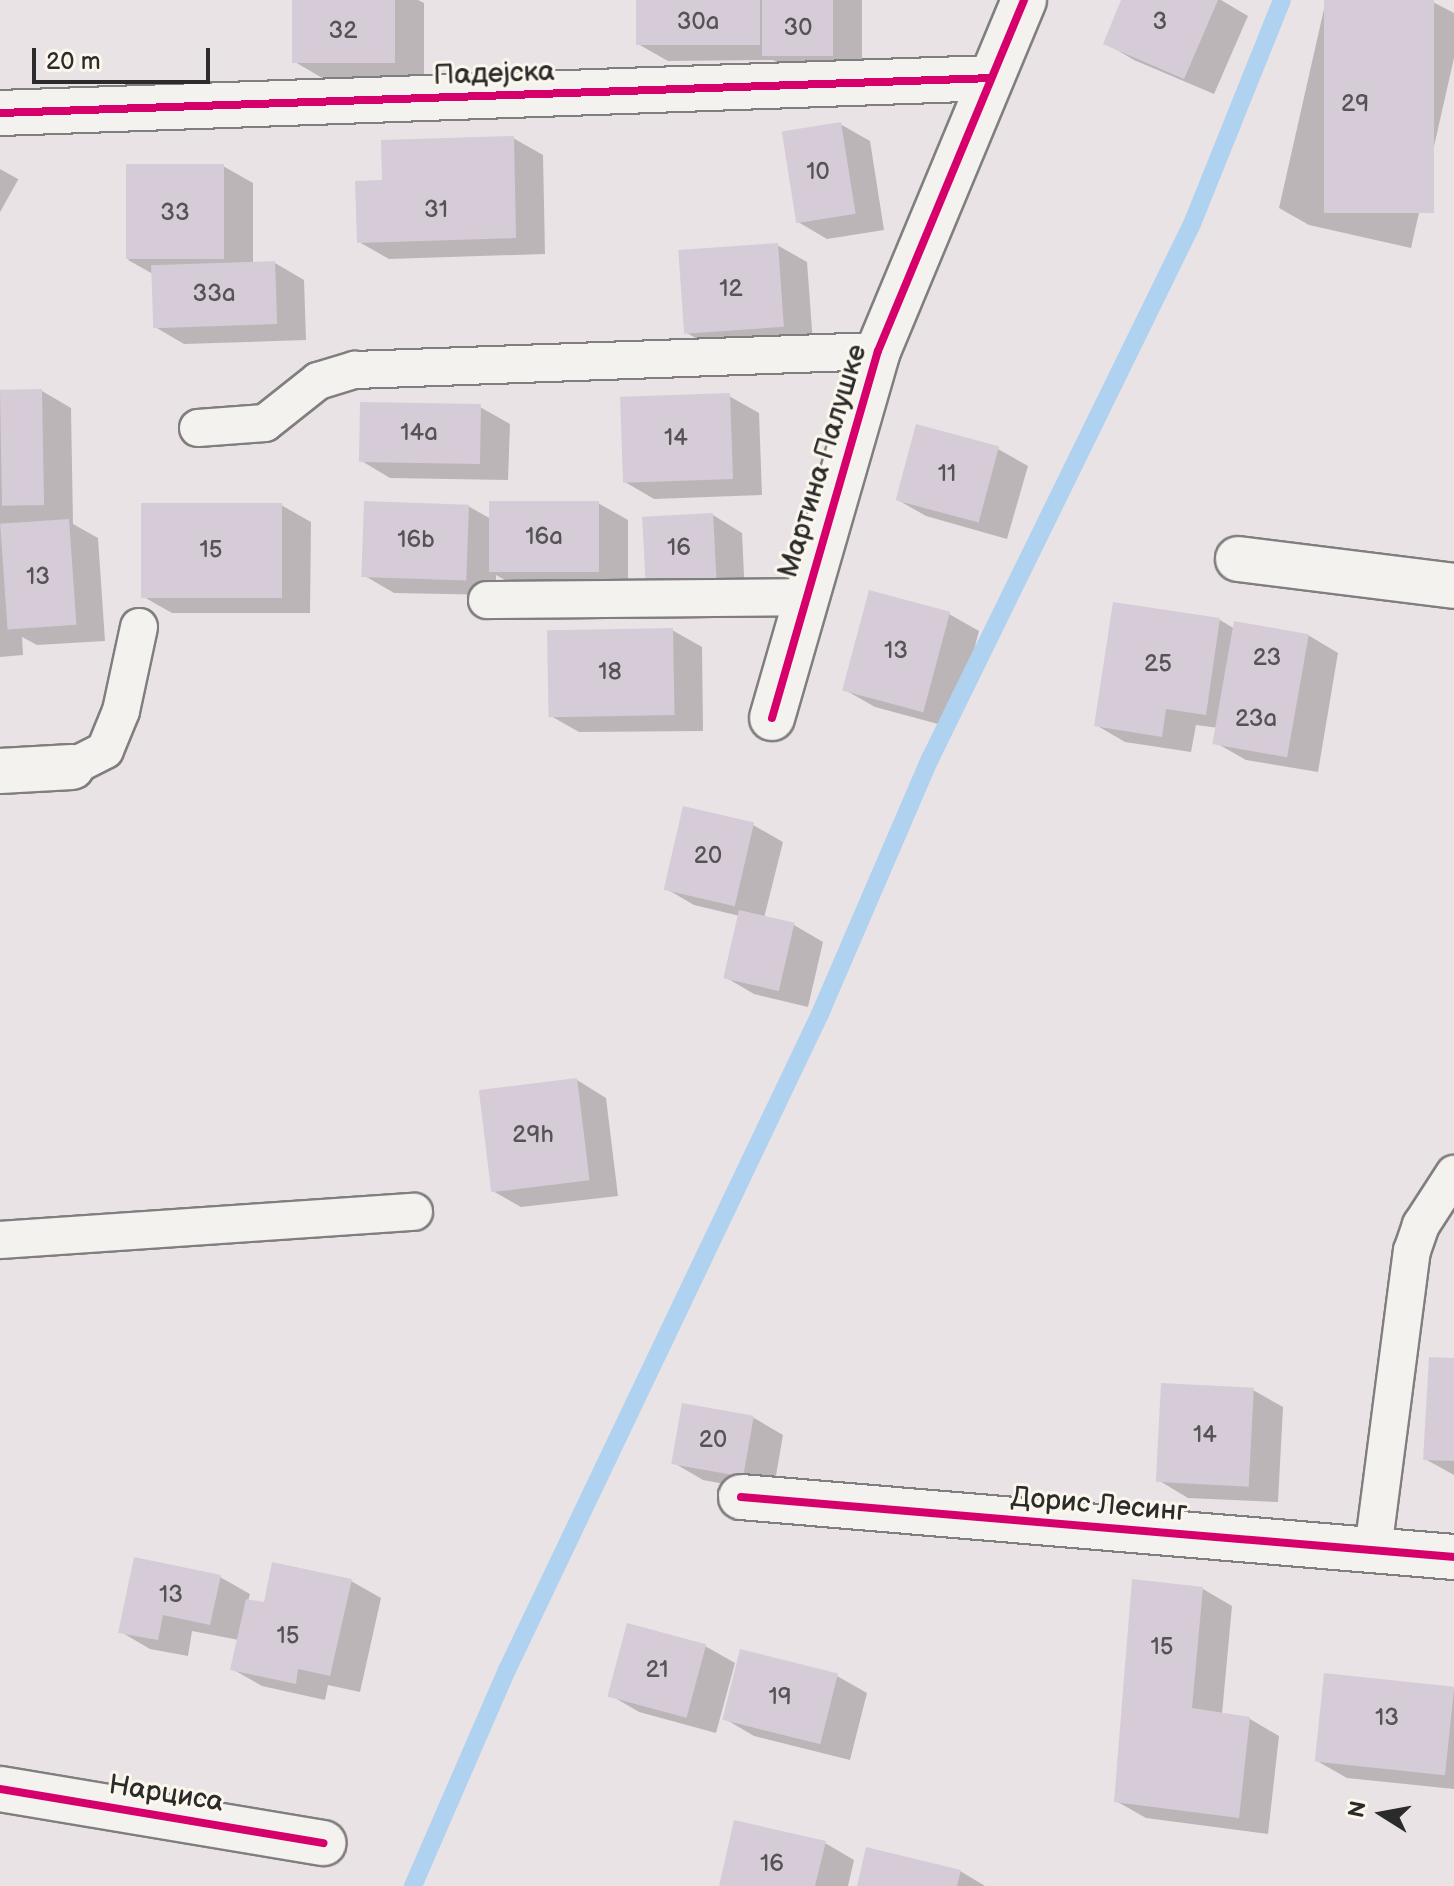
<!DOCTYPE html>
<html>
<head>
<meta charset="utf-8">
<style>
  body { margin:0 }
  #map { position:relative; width:1454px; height:1886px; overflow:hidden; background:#eae3e6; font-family:"Balsamiq Sans",sans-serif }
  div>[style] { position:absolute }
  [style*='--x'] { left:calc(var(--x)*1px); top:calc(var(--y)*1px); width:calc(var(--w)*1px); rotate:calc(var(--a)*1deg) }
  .shadow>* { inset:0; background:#0003; transform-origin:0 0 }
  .stream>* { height:18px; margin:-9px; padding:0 9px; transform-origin:9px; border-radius:9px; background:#afd2f0 }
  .building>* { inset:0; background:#d6ccd7; transform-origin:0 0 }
  .roads { filter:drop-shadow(2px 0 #817e7f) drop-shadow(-2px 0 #817e7f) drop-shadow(0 2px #817e7f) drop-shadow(0 -2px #817e7f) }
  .lane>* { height:36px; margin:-18px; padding:0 18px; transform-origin:18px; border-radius:18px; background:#f4f2ef }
  .street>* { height:44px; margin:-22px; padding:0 22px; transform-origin:22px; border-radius:22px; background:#f4f2ef }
  .cycleway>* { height:8px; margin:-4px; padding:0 4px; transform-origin:4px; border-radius:4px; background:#d6006c }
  span { translate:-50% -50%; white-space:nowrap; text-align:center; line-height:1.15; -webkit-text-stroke:6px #fbf7ec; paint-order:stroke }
  .number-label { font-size:24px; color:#565356 }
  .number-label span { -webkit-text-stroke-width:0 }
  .street-label { font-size:28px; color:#2b2b2b }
  .north { position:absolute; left:1342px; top:1774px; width:80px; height:80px; -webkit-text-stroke:6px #fbf7ec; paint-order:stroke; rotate:281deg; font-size:22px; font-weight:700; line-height:32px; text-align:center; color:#2b2b2b }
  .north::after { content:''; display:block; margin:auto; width:28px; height:36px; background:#2b2b2b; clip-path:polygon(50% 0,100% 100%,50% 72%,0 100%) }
  .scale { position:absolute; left:32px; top:48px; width:178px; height:36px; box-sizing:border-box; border:4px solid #2b2b2b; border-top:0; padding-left:10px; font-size:24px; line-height:28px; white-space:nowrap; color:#2b2b2b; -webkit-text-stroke:6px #fbf7ec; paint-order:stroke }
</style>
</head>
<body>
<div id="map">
  <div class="shadow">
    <i style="clip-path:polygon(294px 0,418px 0,424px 3px,424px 77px,324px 79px,295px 62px)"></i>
    <i style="clip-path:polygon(638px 0,862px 0,862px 72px,794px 72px,773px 60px,668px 61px,638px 44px)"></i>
    <i style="clip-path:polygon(1123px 0,1221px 0,1248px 16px,1214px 94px,1134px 60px,1105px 43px)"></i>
    <i style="clip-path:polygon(1326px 0,1429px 0,1454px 13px,1454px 58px,1411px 248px,1309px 225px,1279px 208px)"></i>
    <i style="clip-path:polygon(840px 124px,870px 141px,884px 230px,827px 239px,798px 222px)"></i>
    <i style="clip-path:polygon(513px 138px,543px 155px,545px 254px,389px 259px,359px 242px,384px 182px)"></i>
    <i style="clip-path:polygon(223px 166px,253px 183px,253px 263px,275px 263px,304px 280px,306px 340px,184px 344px,155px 327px,153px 274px,128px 260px)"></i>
    <i style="left:0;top:169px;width:21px;height:111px;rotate:29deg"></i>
    <i style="clip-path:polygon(777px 245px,807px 262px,813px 343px,716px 350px,687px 333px)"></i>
    <i style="clip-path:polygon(42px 391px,71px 408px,73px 524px,98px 538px,105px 641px,37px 645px,22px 637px,23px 655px,0 657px,0 392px)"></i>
    <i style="clip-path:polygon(729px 396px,759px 413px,762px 495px,654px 499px,625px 482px)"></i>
    <i style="clip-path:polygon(480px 407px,510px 424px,508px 480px,390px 478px,360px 460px)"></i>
    <i style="clip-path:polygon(998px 449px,1028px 466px,1007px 539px,926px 516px,896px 499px)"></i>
    <i style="clip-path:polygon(598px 503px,628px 520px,628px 587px,521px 589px,496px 575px,496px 595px,394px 593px,365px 576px,468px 506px,491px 519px)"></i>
    <i style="clip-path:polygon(281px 505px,311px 522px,310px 613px,172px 613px,142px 596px)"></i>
    <i style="clip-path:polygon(713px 515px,742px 533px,745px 596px,676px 598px)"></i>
    <i style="clip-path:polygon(949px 614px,979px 631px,953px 728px,875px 707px,845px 690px)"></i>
    <i style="clip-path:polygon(1220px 620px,1235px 629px,1308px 635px,1338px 653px,1318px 772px,1246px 760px,1216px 743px,1219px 728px,1196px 725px,1191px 752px,1125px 742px,1096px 725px)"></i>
    <i style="clip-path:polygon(672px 630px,702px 647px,703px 731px,579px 732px,549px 715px)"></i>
    <i style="clip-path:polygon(753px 825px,783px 842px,764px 918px,794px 925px,823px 942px,808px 1007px,754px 994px,725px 977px,740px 916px,694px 905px,665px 888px)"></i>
    <i style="clip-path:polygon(577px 1080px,606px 1098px,618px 1196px,521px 1207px,491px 1190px)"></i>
    <i style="clip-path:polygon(1454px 1360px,1454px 1475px,1425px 1459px)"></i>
    <i style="clip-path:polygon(1253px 1390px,1283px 1407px,1278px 1502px,1188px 1498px,1158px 1480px)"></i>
    <i style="clip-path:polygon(754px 1418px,783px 1435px,773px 1493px,703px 1480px,674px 1463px)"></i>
    <i style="clip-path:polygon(220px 1577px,250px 1594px,248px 1601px,266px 1605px,351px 1581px,381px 1598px,360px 1692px,328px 1685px,325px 1700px,262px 1686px,232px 1669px,239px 1640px,192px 1631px,188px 1656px,150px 1649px,121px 1632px)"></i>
    <i style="clip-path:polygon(1203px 1589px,1232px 1606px,1222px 1714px,1250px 1719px,1279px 1736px,1268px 1834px,1146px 1818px,1116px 1801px)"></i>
    <i style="clip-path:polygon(705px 1646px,735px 1663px,716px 1733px,639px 1712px,610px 1695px)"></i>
    <i style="clip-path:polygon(837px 1676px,867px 1693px,850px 1760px,754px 1736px,725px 1719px)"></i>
    <i style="clip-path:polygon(1454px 1688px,1454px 1789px,1347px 1778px,1317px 1761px)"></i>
    <i style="clip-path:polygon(825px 1843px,854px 1860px,848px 1886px,721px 1886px)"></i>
    <i style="clip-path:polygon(960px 1871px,985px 1886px,859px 1886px)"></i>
  </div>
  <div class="stream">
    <i style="--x:413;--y:1886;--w:236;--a:-66.5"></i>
    <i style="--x:507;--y:1670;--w:727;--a:-64.49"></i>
    <i style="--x:820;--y:1014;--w:278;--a:-66.7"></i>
    <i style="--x:930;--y:759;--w:596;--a:-63.91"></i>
    <i style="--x:1192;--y:224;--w:241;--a:-68.1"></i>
  </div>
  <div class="building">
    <i style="left:292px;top:0;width:103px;height:63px"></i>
    <i style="left:636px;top:0;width:124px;height:45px"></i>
    <i style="left:762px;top:0;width:71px;height:56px"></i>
    <i style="clip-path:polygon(1121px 0,1218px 0,1184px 79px,1103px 44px)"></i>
    <i style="left:1324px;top:0;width:110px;height:213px"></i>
    <i style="left:841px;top:122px;width:93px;height:60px;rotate:81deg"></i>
    <i style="clip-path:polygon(514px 136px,516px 238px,357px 243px,355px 181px,382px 180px,381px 140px)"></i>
    <i style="left:224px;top:164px;width:95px;height:98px;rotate:90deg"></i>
    <i style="left:778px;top:243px;width:84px;height:100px;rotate:86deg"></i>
    <i style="left:275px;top:261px;width:63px;height:124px;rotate:88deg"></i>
    <i style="left:42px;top:389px;width:116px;height:42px;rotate:89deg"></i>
    <i style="left:730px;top:393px;width:86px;height:110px;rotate:88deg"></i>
    <i style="left:360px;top:402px;width:121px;height:60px;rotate:1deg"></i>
    <i style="left:916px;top:424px;width:86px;height:79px;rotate:15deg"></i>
    <i style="left:364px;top:501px;width:105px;height:76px;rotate:2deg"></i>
    <i style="left:599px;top:501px;width:71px;height:110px;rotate:90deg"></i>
    <i style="left:141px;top:503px;width:141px;height:95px"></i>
    <i style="left:713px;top:513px;width:67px;height:71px;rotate:87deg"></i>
    <i style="left:69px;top:519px;width:106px;height:69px;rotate:86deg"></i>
    <i style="left:869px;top:590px;width:84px;height:104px;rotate:15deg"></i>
    <i style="clip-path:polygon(1113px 602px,1220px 618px,1206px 715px,1166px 709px,1162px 737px,1094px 726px)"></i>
    <i style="left:1234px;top:621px;width:76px;height:125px;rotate:10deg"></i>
    <i style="left:673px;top:628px;width:87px;height:126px;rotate:89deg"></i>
    <i style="left:683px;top:806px;width:73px;height:86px;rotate:13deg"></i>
    <i style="left:739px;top:910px;width:57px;height:70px;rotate:13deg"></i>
    <i style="left:577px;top:1078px;width:103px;height:99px;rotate:83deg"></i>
    <i style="clip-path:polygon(1429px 1357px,1454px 1358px,1454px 1461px,1423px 1460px)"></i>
    <i style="left:1161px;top:1383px;width:93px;height:99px;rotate:3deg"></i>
    <i style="left:682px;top:1403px;width:73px;height:62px;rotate:10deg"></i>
    <i style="clip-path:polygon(134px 1557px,221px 1575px,210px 1625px,163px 1615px,158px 1640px,118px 1633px)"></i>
    <i style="clip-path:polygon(272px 1562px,352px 1579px,330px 1676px,298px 1669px,296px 1684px,230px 1670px,246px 1599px,264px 1602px)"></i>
    <i style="clip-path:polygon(1132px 1579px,1203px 1587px,1192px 1708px,1250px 1717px,1239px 1818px,1114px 1802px)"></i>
    <i style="left:627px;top:1623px;width:82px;height:76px;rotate:15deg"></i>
    <i style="left:740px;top:1649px;width:101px;height:73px;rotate:14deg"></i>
    <i style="left:1324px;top:1673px;width:131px;height:89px;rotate:6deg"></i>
    <i style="clip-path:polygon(734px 1820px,826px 1841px,815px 1886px,719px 1886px)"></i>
    <i style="clip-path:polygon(866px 1847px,961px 1870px,957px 1886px,857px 1886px)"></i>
  </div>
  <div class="roads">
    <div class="lane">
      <i style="--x:198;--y:428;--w:67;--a:-4.3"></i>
      <i style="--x:265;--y:423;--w:68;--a:-38.4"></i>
      <i style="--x:318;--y:381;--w:39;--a:-17"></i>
      <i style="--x:355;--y:370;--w:523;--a:-2.08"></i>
      <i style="--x:487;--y:600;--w:318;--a:-0.5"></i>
      <i style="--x:72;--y:767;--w:37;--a:-27"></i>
      <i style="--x:105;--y:750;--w:42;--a:-67.7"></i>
      <i style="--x:121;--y:711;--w:86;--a:-77.9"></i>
      <i style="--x:0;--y:1240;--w:415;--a:-3.9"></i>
      <i style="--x:1373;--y:1550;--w:302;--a:-82.6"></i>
      <i style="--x:1412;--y:1251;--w:28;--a:-71"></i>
      <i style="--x:1421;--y:1225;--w:61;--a:-57.1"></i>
    </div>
    <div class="street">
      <i style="--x:0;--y:113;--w:991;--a:-2.02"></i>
      <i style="--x:1238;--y:559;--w:218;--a:7.1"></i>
      <i style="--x:772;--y:718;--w:382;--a:-73.9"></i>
      <i style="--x:878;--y:351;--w:380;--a:-67.4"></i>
      <i style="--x:0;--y:771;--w:72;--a:-3.2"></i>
      <i style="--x:741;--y:1497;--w:716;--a:4.81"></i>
      <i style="--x:0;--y:1789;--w:328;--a:9.5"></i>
    </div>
  </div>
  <div class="cycleway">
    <i style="--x:0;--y:113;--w:991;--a:-2.02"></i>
    <i style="--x:772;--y:718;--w:382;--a:-73.9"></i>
    <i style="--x:878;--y:351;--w:380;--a:-67.4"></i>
    <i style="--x:741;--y:1497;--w:716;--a:4.81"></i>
    <i style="--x:0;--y:1789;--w:328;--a:9.5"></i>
  </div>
  <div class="number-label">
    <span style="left:698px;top:22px">30a</span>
    <span style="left:1160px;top:22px">3</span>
    <span style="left:798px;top:28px">30</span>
    <span style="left:343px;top:31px">32</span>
    <span style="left:1355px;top:104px">29</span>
    <span style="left:818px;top:172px">10</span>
    <span style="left:436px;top:210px">31</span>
    <span style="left:175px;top:213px">33</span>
    <span style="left:731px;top:289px">12</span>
    <span style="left:214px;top:294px">33a</span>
    <span style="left:419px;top:433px">14a</span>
    <span style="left:676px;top:438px">14</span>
    <span style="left:947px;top:474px">11</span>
    <span style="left:544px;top:537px">16a</span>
    <span style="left:416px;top:540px">16b</span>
    <span style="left:679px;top:548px">16</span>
    <span style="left:211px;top:550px">15</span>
    <span style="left:38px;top:577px">13</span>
    <span style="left:896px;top:651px">13</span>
    <span style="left:1267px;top:658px">23</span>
    <span style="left:1158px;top:664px">25</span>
    <span style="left:610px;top:672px">18</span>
    <span style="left:1256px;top:719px">23a</span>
    <span style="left:708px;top:856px">20</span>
    <span style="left:533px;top:1135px">29h</span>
    <span style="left:1205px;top:1435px">14</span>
    <span style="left:713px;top:1440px">20</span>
    <span style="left:171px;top:1595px">13</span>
    <span style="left:288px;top:1636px">15</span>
    <span style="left:1162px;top:1647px">15</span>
    <span style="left:657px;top:1670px">21</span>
    <span style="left:780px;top:1697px">19</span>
    <span style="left:1387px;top:1718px">13</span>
    <span style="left:772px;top:1864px">16</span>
  </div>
  <div class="street-label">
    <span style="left:494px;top:74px;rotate:-2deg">Падејска</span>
    <span style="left:823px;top:461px;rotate:-73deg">Мартина Палушке</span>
    <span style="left:1099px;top:1505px;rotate:5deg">Дорис Лесинг</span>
    <span style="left:166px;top:1794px;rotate:9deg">Нарциса</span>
  </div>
  <div class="north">N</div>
  <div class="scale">20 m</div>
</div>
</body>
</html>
